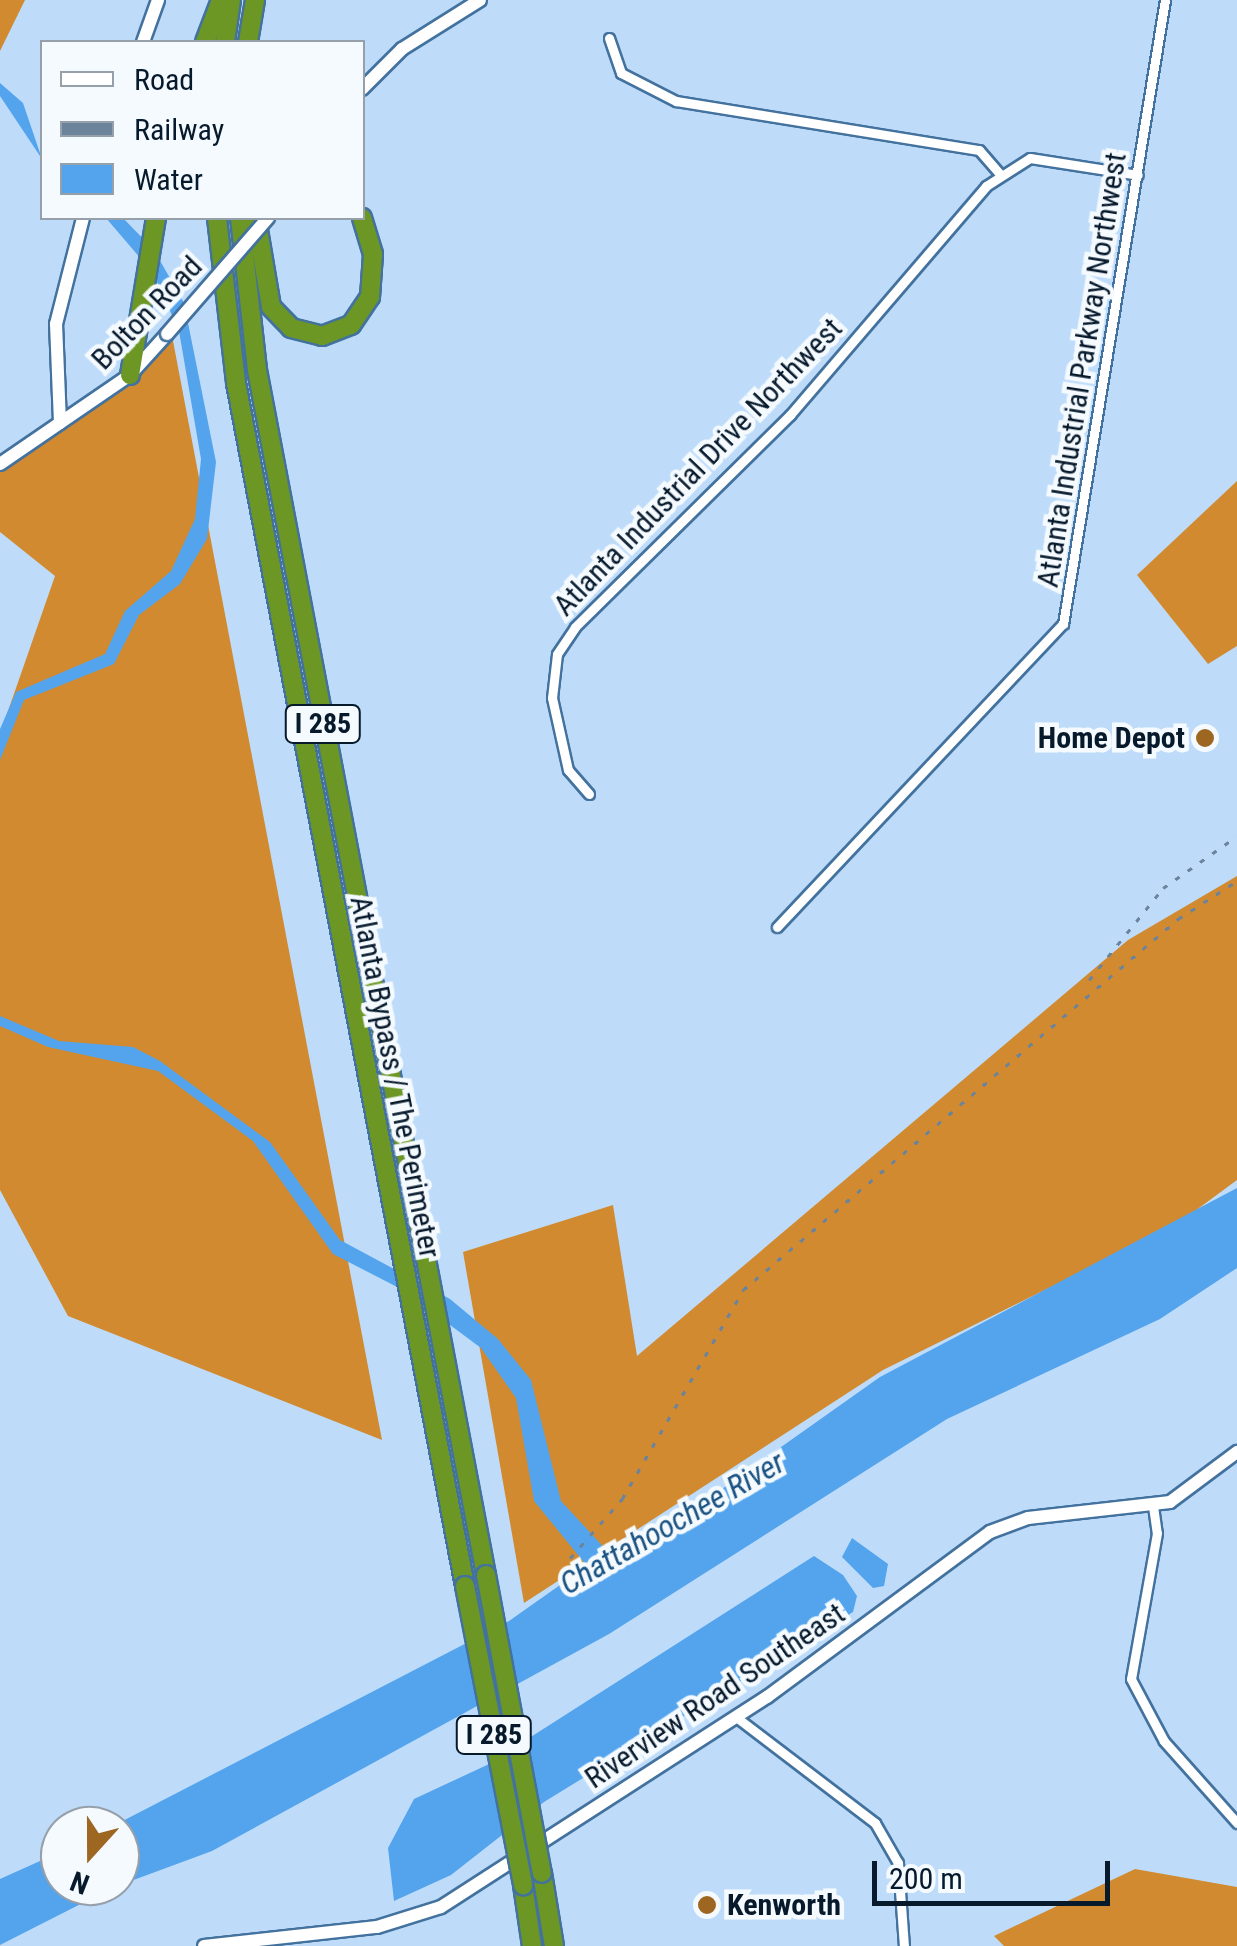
<!DOCTYPE html>
<html>
<head>
<meta charset="utf-8">
<style>
  body { margin:0 }
  #map { position:relative; width:1237px; height:1946px; overflow:hidden; background:#bedcfa; font-family:"Roboto Condensed",sans-serif }
  div>[style] { position:absolute }
  [style*='--x'] { left:calc(var(--x)*1px); top:calc(var(--y)*1px); width:calc(var(--w)*1px); rotate:calc(var(--a)*1deg) }
  .forest>* { inset:0; background:#d18a2f }
  .water>* { inset:0; background:#53a4ed }
  .roads { filter:drop-shadow(2px 0 #43729e) drop-shadow(-2px 0 #43729e) drop-shadow(0 2px #43729e) drop-shadow(0 -2px #43729e) }
  .street>* { height:9px; margin:-4.5px; padding:0 4.5px; transform-origin:4.5px; border-radius:4.5px; background:#fff }
  .secondary>* { height:12px; margin:-6px; padding:0 6px; transform-origin:6px; border-radius:6px; background:#fff }
  .highway>* { height:18px; margin:-9px; padding:0 9px; transform-origin:9px; border-radius:9px; background:#6c9724 }
  .rail>* { height:2.5px; margin-top:-1.25px; transform-origin:0; background:repeating-linear-gradient(90deg,#6b849c 0 5px,transparent 0 15px) }
  .bridges { filter:drop-shadow(2px 0 #43729e) drop-shadow(-2px 0 #43729e) drop-shadow(0 2px #43729e) drop-shadow(0 -2px #43729e) }
  .secondary-bridge>* { height:12px; margin:-6px; padding:0 6px; transform-origin:6px; border-radius:6px; background:#fff }
  .highway-bridge>* { height:18px; margin:-9px; padding:0 9px; transform-origin:9px; border-radius:9px; background:#6c9724 }
  .dots>* { width:28px; height:28px; translate:-50% -50%; box-sizing:border-box; border:5px solid #f5faff; border-radius:50% }
  span { translate:-50% -50%; white-space:nowrap; text-align:center; line-height:1.15; -webkit-text-stroke:9px #f5faff; paint-order:stroke }
  .shield-label span { padding:2px 8px; background:#f5faff; border:2px solid; border-radius:8px; -webkit-text-stroke-width:0 }
  .shield-label { font-size:28px; color:#071a2c; font-weight:700 }
  .street-label { font-size:30px; color:#071a2c }
  .poi-label { font-size:30px; color:#071a2c; font-weight:700 }
  .right { translate:-100% -50%; text-align:right }
  .left { translate:0 -50%; text-align:left }
  .water-label { font-size:32px; color:#1a5282; font-style:italic }
  .legend { position:absolute; left:40px; top:40px; width:325px; height:180px; box-sizing:border-box; background:#f5faff; border:2px solid #96a0ab; margin:0; padding:12px 18px; list-style:none; font-size:30px; color:#071a2c }
  .legend li { display:flex; align-items:center; gap:20px; height:50px }
  .legend b { width:50px; border:2px solid #96a0ab }
  .north { position:absolute; left:40px; top:1806px; width:100px; height:100px; box-sizing:border-box; background:#f5faff; border:2px solid #96a0ab; border-radius:50%; rotate:201deg; font-size:28px; font-weight:700; line-height:40px; text-align:center; color:#071a2c }
  .north::after { content:''; display:block; margin:auto; width:35px; height:45px; background:#9d6721; clip-path:polygon(50% 0,100% 100%,50% 72%,0 100%) }
  .scale { position:absolute; left:872px; top:1861px; width:238px; height:45px; box-sizing:border-box; border:5px solid #071a2c; border-top:0; padding-left:12px; font-size:30px; line-height:35px; white-space:nowrap; color:#071a2c; -webkit-text-stroke:8px #f5faff; paint-order:stroke }
</style>
</head>
<body>
<div id="map">
  <div class="forest">
    <i style="clip-path:polygon(0 0,25px 0,0 51px)"></i>
    <i style="clip-path:polygon(170px 325px,382px 1440px,68px 1316px,0 1190px,0 734px,55px 576px,0 532px,0 457px,122px 387px)"></i>
    <i style="clip-path:polygon(1237px 481px,1237px 646px,1208px 664px,1137px 575px)"></i>
    <i style="clip-path:polygon(1237px 876px,1237px 1180px,1176px 1225px,883px 1370px,524px 1603px,463px 1252px,613px 1205px,637px 1356px,1128px 940px)"></i>
    <i style="clip-path:polygon(1135px 1869px,1237px 1887px,1237px 1946px,1004px 1946px,994px 1936px)"></i>
  </div>
  <div class="water">
    <i style="clip-path:polygon(0 83px,23px 103px,42px 159px,0 96px)"></i>
    <i style="clip-path:polygon(106px 218px,123px 218px,154px 250px,184px 303px,216px 462px,207px 539px,180px 584px,139px 615px,114px 664px,24px 700px,0 760px,0 729px,16px 692px,105px 654px,125px 611px,171px 571px,195px 519px,201px 459px,179px 331px,153px 273px)"></i>
    <i style="clip-path:polygon(0 1016px,59px 1041px,133px 1047px,160px 1061px,270px 1142px,340px 1240px,450px 1299px,498px 1339px,531px 1380px,561px 1501px,610px 1554px,695px 1508px,880px 1377px,1237px 1188px,1237px 1268px,1160px 1319px,947px 1419px,609px 1634px,212px 1851px,120px 1885px,113px 1826px,509px 1621px,587px 1566px,534px 1501px,516px 1398px,481px 1348px,403px 1290px,333px 1254px,253px 1141px,158px 1071px,48px 1047px,0 1026px)"></i>
    <i style="clip-path:polygon(852px 1538px,888px 1564px,884px 1586px,873px 1588px,842px 1557px)"></i>
    <i style="clip-path:polygon(814px 1556px,843px 1575px,857px 1596px,853px 1612px,544px 1802px,451px 1875px,394px 1901px,388px 1848px,414px 1799px,487px 1765px)"></i>
    <i style="clip-path:polygon(60px 1852px,60px 1886px,116px 1886px,0 1945px,0 1879px)"></i>
  </div>
  <div class="roads">
    <div class="street">
      <i style="--x:609;--y:38;--w:37;--a:71"></i>
      <i style="--x:621;--y:73;--w:62;--a:27"></i>
      <i style="--x:676;--y:101;--w:307;--a:9.2"></i>
      <i style="--x:979;--y:150;--w:33;--a:49"></i>
      <i style="--x:589;--y:794;--w:32;--a:-131"></i>
      <i style="--x:568;--y:770;--w:74;--a:-102.5"></i>
      <i style="--x:552;--y:698;--w:44;--a:-83.5"></i>
      <i style="--x:557;--y:654;--w:32;--a:-56"></i>
      <i style="--x:575;--y:627;--w:302;--a:-44.6"></i>
      <i style="--x:790;--y:415;--w:301;--a:-49.4"></i>
      <i style="--x:986;--y:186;--w:52;--a:-32.5"></i>
      <i style="--x:1030;--y:158;--w:109;--a:8.9"></i>
      <i style="--x:777;--y:927;--w:417;--a:-46.7"></i>
      <i style="--x:1063;--y:624;--w:632;--a:-80.72"></i>
      <i style="--x:1153;--y:1506;--w:27;--a:82"></i>
      <i style="--x:1157;--y:1533;--w:148;--a:100.1"></i>
      <i style="--x:1131;--y:1679;--w:70;--a:62"></i>
      <i style="--x:1164;--y:1741;--w:110;--a:48.3"></i>
      <i style="--x:736;--y:1717;--w:175;--a:37.3"></i>
      <i style="--x:875;--y:1823;--w:46;--a:60.1"></i>
      <i style="--x:898;--y:1863;--w:83;--a:85.9"></i>
    </div>
    <div class="secondary">
      <i style="--x:143;--y:42;--w:45;--a:-70.3"></i>
      <i style="--x:362;--y:89;--w:57;--a:-45"></i>
      <i style="--x:402;--y:49;--w:92;--a:-32.1"></i>
      <i style="--x:60;--y:423;--w:99;--a:-92.3"></i>
      <i style="--x:56;--y:324;--w:109;--a:-75.7"></i>
      <i style="--x:0;--y:464;--w:158;--a:-34.4"></i>
      <i style="--x:130;--y:375;--w:55;--a:-47.9"></i>
      <i style="--x:204;--y:1946;--w:174;--a:-6.3"></i>
      <i style="--x:377;--y:1927;--w:67;--a:-17.4"></i>
      <i style="--x:441;--y:1907;--w:388;--a:-32.8"></i>
      <i style="--x:767;--y:1697;--w:277;--a:-36.5"></i>
      <i style="--x:990;--y:1532;--w:40;--a:-20.2"></i>
      <i style="--x:1028;--y:1518;--w:143;--a:-6.4"></i>
      <i style="--x:1170;--y:1502;--w:84;--a:-36.7"></i>
    </div>
    <div class="highway">
      <i style="--x:205;--y:42;--w:45;--a:-69.1"></i>
      <i style="--x:225;--y:42;--w:42;--a:-81.9"></i>
      <i style="--x:248;--y:42;--w:43;--a:-80.5"></i>
      <i style="--x:217;--y:218;--w:166;--a:83.4"></i>
      <i style="--x:236;--y:383;--w:1225;--a:79.22"></i>
      <i style="--x:240;--y:218;--w:153;--a:83.6"></i>
      <i style="--x:257;--y:370;--w:1227;--a:79.24"></i>
      <i style="--x:256;--y:218;--w:90;--a:80.4"></i>
      <i style="--x:271;--y:307;--w:29;--a:46"></i>
      <i style="--x:291;--y:328;--w:32;--a:14"></i>
      <i style="--x:322;--y:336;--w:31;--a:-21"></i>
      <i style="--x:351;--y:325;--w:34;--a:-56"></i>
      <i style="--x:370;--y:297;--w:43;--a:-86"></i>
      <i style="--x:373;--y:254;--w:38;--a:-107"></i>
      <i style="--x:130;--y:375;--w:159;--a:-80.6"></i>
      <i style="--x:542;--y:1873;--w:74;--a:80.7"></i>
      <i style="--x:523;--y:1885;--w:62;--a:81.6"></i>
    </div>
  </div>
  <div class="rail">
    <i style="--x:1089;--y:980;--w:118;--a:-51.2"></i>
    <i style="--x:1163;--y:888;--w:90;--a:-35.1"></i>
    <i style="--x:570;--y:1558;--w:79;--a:-48.6"></i>
    <i style="--x:622;--y:1499;--w:241;--a:-59.9"></i>
    <i style="--x:743;--y:1290;--w:572;--a:-40.46"></i>
    <i style="--x:1178;--y:919;--w:70;--a:-32.8"></i>
  </div>
  <div class="bridges">
    <div class="secondary-bridge">
      <i style="--x:167;--y:334;--w:154;--a:-49"></i>
    </div>
    <div class="highway-bridge">
      <i style="--x:486;--y:1575;--w:303;--a:79.4"></i>
      <i style="--x:465;--y:1586;--w:305;--a:79"></i>
    </div>
  </div>
  <div class="dots">
    <i style="left:1205px;top:738px;background:#9d6721"></i>
    <i style="left:707px;top:1905px;background:#9d6721"></i>
  </div>
  <div class="shield-label">
    <span style="left:323px;top:724px">I 285</span>
    <span style="left:494px;top:1735px">I 285</span>
  </div>
  <div class="street-label">
    <span style="left:147px;top:313px;rotate:-46deg">Bolton Road</span>
    <span style="left:1082px;top:370px;rotate:-81deg">Atlanta Industrial Parkway Northwest</span>
    <span style="left:698px;top:467px;rotate:-46deg">Atlanta Industrial Drive Northwest</span>
    <span style="left:395px;top:1077px;rotate:79deg">Atlanta Bypass / The Perimeter</span>
    <span style="left:715px;top:1696px;rotate:-34deg">Riverview Road Southeast</span>
  </div>
  <div class="poi-label">
    <span class="right" style="left:1185px;top:738px">Home Depot</span>
    <span class="left" style="left:727px;top:1905px">Kenworth</span>
  </div>
  <div class="water-label">
    <span style="left:672px;top:1523px;rotate:-30deg">Chattahoochee River</span>
  </div>
  <ul class="legend">
  <li><b style="height:12px;background:#fff"></b>Road</li>
  <li><b style="height:12px;background:#6b849c"></b>Railway</li>
  <li><b style="height:28px;background:#53a4ed"></b>Water</li>
  </ul>
  <div class="north">N</div>
  <div class="scale">200 m</div>
</div>
</body>
</html>
